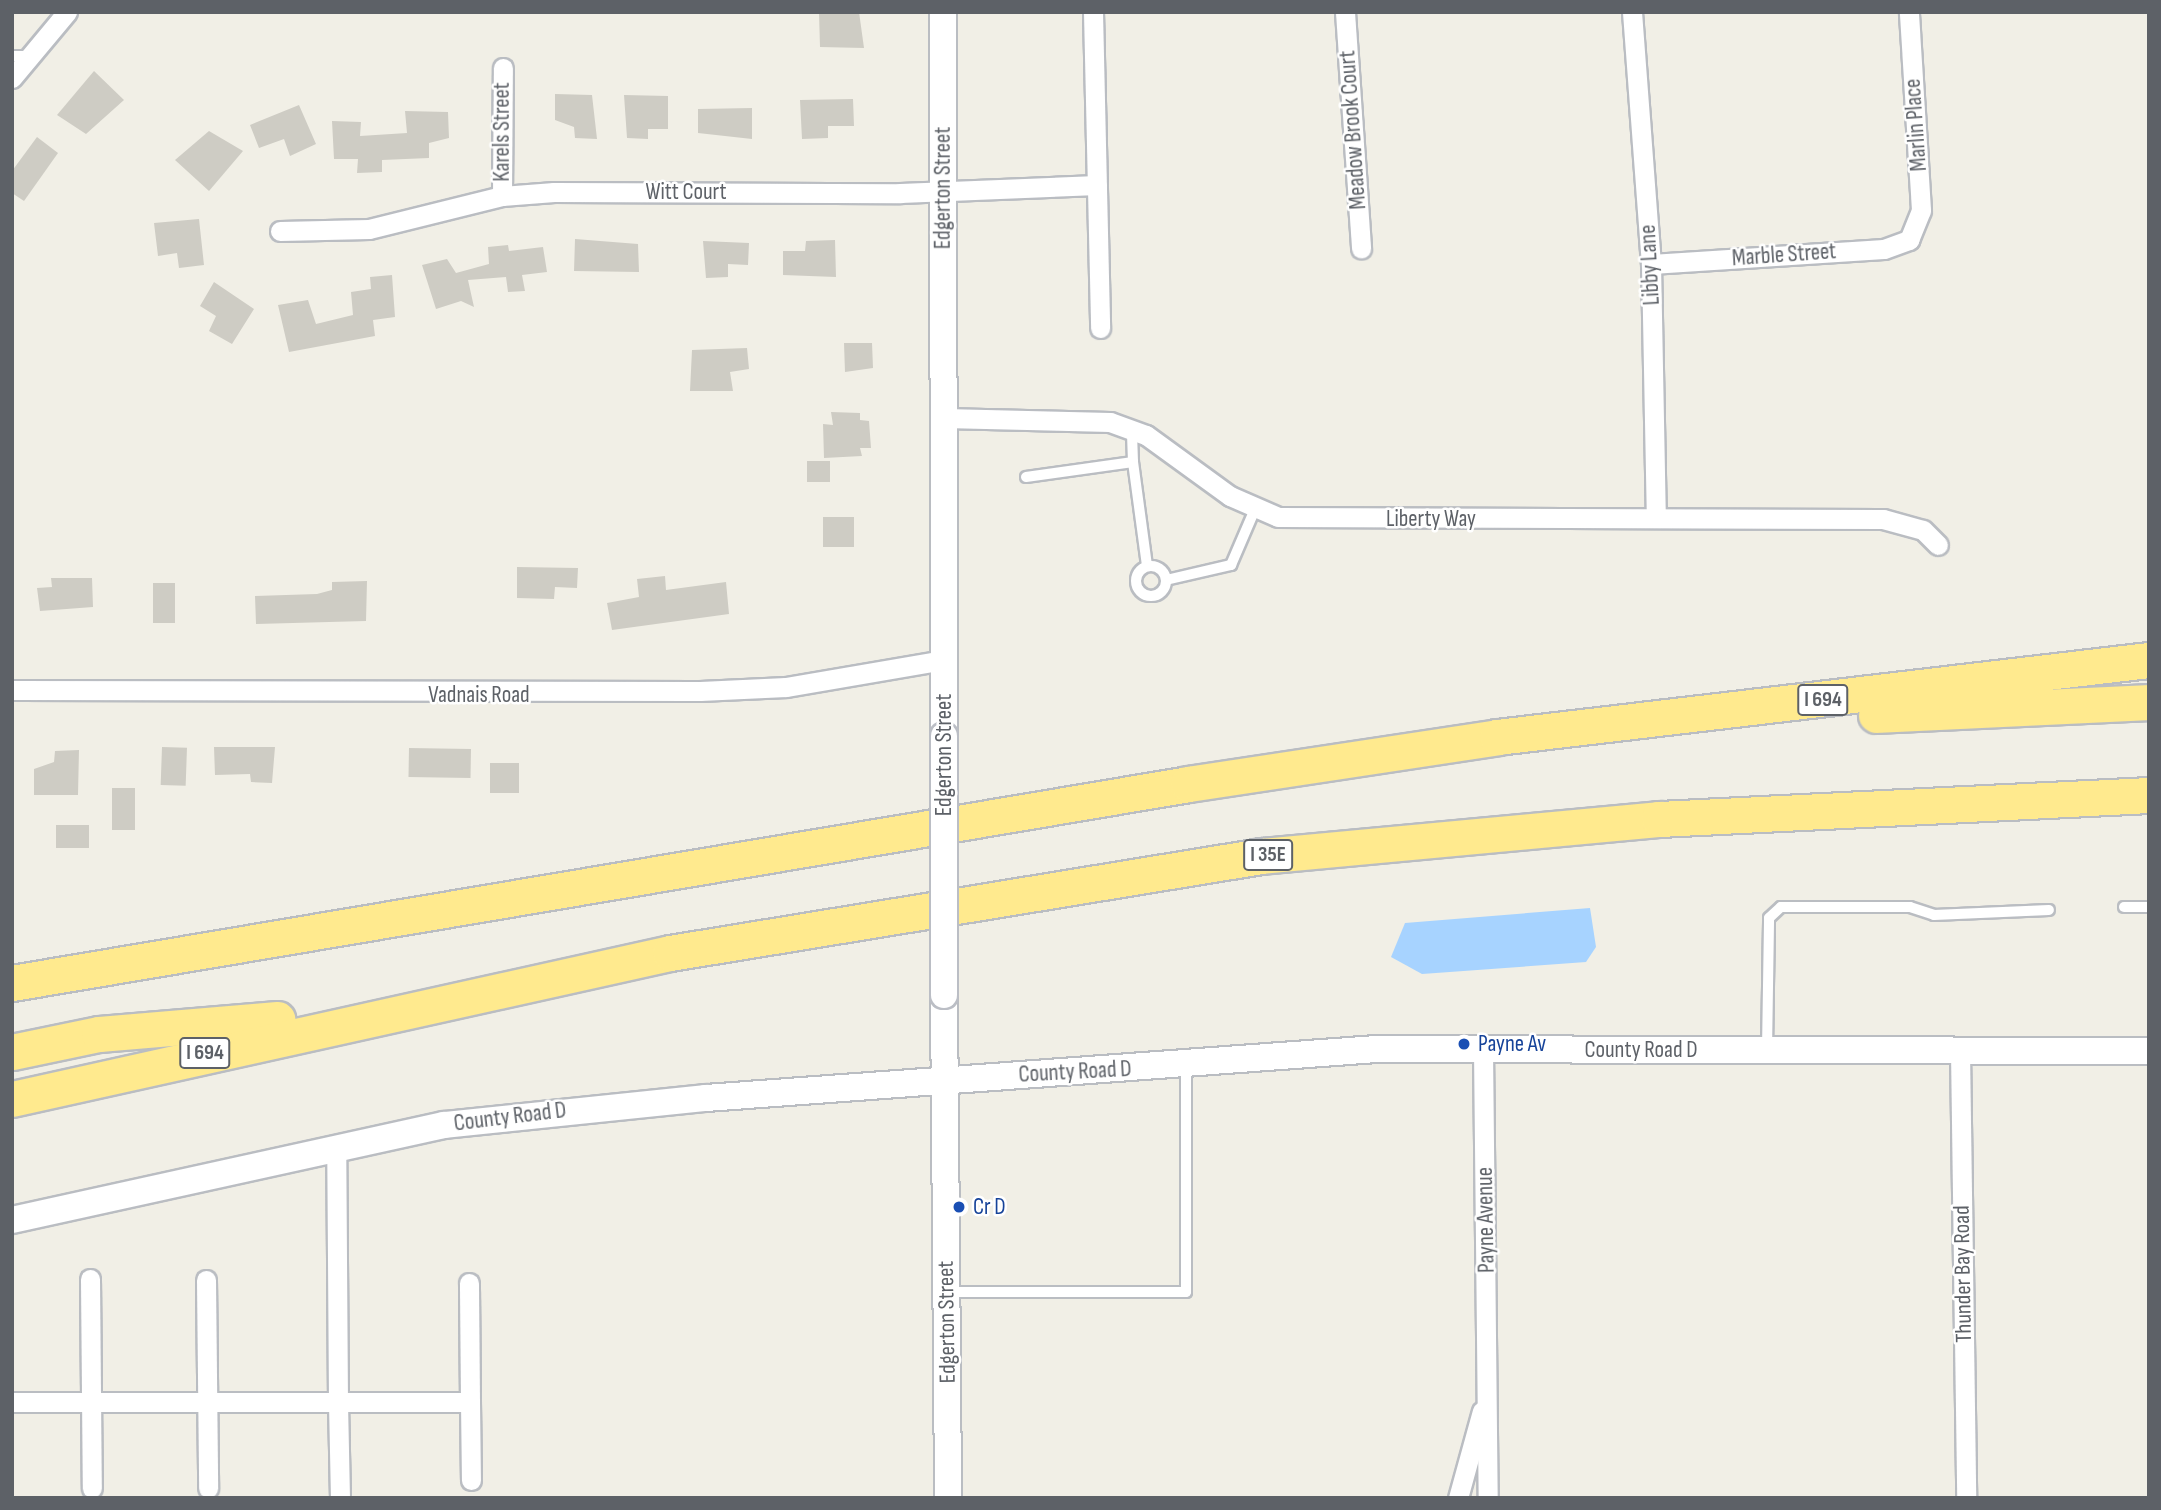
<!DOCTYPE html>
<html>
<head>
<meta charset="utf-8">
<style>
  body { margin:0 }
  #map { position:relative; width:2161px; height:1510px; overflow:hidden; background:#f1efe6; font-family:"Sofia Sans Condensed",sans-serif }
  div>[style] { position:absolute }
  [style*='--x'] { left:calc(var(--x)*1px); top:calc(var(--y)*1px); width:calc(var(--w)*1px); rotate:calc(var(--a)*1deg) }
  .water>* { inset:0; background:#a7d3ff }
  .building>* { inset:0; background:#ceccc4; transform-origin:0 0 }
  .roads { filter:drop-shadow(2px 0 #babdc2) drop-shadow(-2px 0 #babdc2) drop-shadow(0 2px #babdc2) drop-shadow(0 -2px #babdc2) }
  .lane>* { height:10px; margin:-5px; padding:0 5px; transform-origin:5px; border-radius:5px; background:#fff }
  .lane>.ring { margin:-5px; padding:0; box-sizing:content-box; background:none; border:10px solid #fff; border-radius:50% }
  .street>* { height:19px; margin:-9.5px; padding:0 9.5px; transform-origin:9.5px; border-radius:9.5px; background:#fff }
  .secondary>* { height:26px; margin:-13px; padding:0 13px; transform-origin:13px; border-radius:13px; background:#fff }
  .highway>* { height:35px; margin:-17.5px; padding:0 17.5px; transform-origin:17.5px; border-radius:17.5px; background:#ffea8e }
  .bridges { filter:drop-shadow(2px 0 #bbbec5) drop-shadow(-2px 0 #bbbec5) drop-shadow(0 2px #bbbec5) drop-shadow(0 -2px #bbbec5) }
  .secondary-bridge>* { height:26px; margin:-13px; padding:0 13px; transform-origin:13px; border-radius:13px; background:#fff }
  .dots>* { width:19px; height:19px; translate:-50% -50%; box-sizing:border-box; border:4px solid #fff; border-radius:50% }
  span { translate:-50% -50%; white-space:nowrap; text-align:center; line-height:1.15; -webkit-text-stroke:5px #fff; paint-order:stroke }
  .shield-label span { padding:2px 5px; background:#fff; border:2px solid; border-radius:5px; -webkit-text-stroke-width:0 }
  .shield-label { font-size:21px; color:#5d6167; font-weight:700 }
  .street-label { font-size:23px; color:#5d6167 }
  .transit-label { font-size:23px; color:#164399 }
  .left { translate:0 -50%; text-align:left }
  .frame { position:absolute; inset:0; border:14px solid #5d6167; pointer-events:none }
</style>
</head>
<body>
<div id="map">
  <div class="water">
    <i style="clip-path:polygon(1590px 908px,1596px 947px,1586px 962px,1422px 974px,1391px 957px,1405px 923px)"></i>
  </div>
  <div class="building">
    <i style="clip-path:polygon(819px 12px,859px 12px,864px 48px,820px 47px)"></i>
    <i style="clip-path:polygon(94px 71px,124px 100px,86px 134px,57px 115px)"></i>
    <i style="clip-path:polygon(555px 94px,592px 95px,597px 139px,575px 138px,574px 127px,555px 120px)"></i>
    <i style="clip-path:polygon(624px 95px,668px 96px,668px 129px,648px 129px,648px 139px,627px 138px)"></i>
    <i style="clip-path:polygon(853px 99px,854px 126px,828px 126px,828px 138px,802px 139px,800px 100px)"></i>
    <i style="clip-path:polygon(299px 105px,316px 144px,290px 156px,284px 139px,259px 148px,250px 125px)"></i>
    <i style="clip-path:polygon(752px 108px,752px 139px,698px 133px,698px 109px)"></i>
    <i style="clip-path:polygon(405px 111px,448px 112px,449px 138px,429px 143px,429px 158px,382px 160px,382px 172px,357px 173px,358px 159px,334px 159px,332px 121px,361px 122px,360px 136px,407px 133px)"></i>
    <i style="clip-path:polygon(209px 131px,243px 151px,209px 191px,175px 160px)"></i>
    <i style="clip-path:polygon(37px 137px,58px 153px,24px 201px,12px 193px,12px 171px)"></i>
    <i style="clip-path:polygon(199px 219px,204px 265px,179px 268px,177px 253px,158px 256px,154px 223px)"></i>
    <i style="clip-path:polygon(575px 239px,638px 244px,639px 272px,574px 271px)"></i>
    <i style="clip-path:polygon(835px 240px,836px 277px,783px 275px,783px 251px,805px 251px,806px 241px)"></i>
    <i style="clip-path:polygon(703px 241px,749px 243px,748px 265px,728px 264px,728px 277px,706px 278px)"></i>
    <i style="clip-path:polygon(508px 245px,509px 251px,543px 247px,547px 272px,522px 275px,525px 291px,508px 292px,506px 277px,468px 280px,474px 307px,461px 301px,436px 309px,422px 265px,447px 259px,456px 273px,489px 264px,488px 247px)"></i>
    <i style="clip-path:polygon(392px 275px,395px 317px,373px 320px,375px 336px,289px 352px,278px 305px,308px 300px,316px 324px,353px 315px,351px 292px,371px 289px,370px 277px)"></i>
    <i style="clip-path:polygon(214px 282px,254px 309px,232px 344px,209px 331px,216px 316px,200px 306px)"></i>
    <i style="clip-path:polygon(844px 343px,872px 343px,873px 368px,845px 372px)"></i>
    <i style="clip-path:polygon(747px 348px,749px 369px,730px 372px,733px 391px,690px 391px,692px 350px)"></i>
    <i style="clip-path:polygon(831px 412px,860px 413px,860px 420px,869px 421px,871px 448px,860px 448px,862px 456px,824px 458px,823px 424px,833px 425px)"></i>
    <i style="left:807px;top:461px;width:23px;height:21px"></i>
    <i style="left:823px;top:517px;width:31px;height:30px"></i>
    <i style="clip-path:polygon(517px 567px,578px 568px,577px 588px,555px 587px,554px 599px,517px 598px)"></i>
    <i style="clip-path:polygon(665px 576px,666px 590px,726px 582px,729px 614px,612px 630px,607px 603px,639px 597px,637px 579px)"></i>
    <i style="clip-path:polygon(51px 578px,92px 578px,93px 607px,40px 611px,37px 588px,52px 587px)"></i>
    <i style="clip-path:polygon(367px 581px,366px 621px,256px 624px,255px 596px,317px 594px,332px 590px,332px 582px)"></i>
    <i style="left:153px;top:583px;width:22px;height:40px"></i>
    <i style="left:162px;top:747px;width:25px;height:38px;rotate:2deg"></i>
    <i style="clip-path:polygon(214px 747px,275px 747px,272px 783px,251px 782px,250px 774px,215px 775px)"></i>
    <i style="left:409px;top:748px;width:62px;height:29px;rotate:1deg"></i>
    <i style="clip-path:polygon(79px 750px,78px 795px,34px 795px,34px 769px,54px 762px,55px 751px)"></i>
    <i style="left:490px;top:763px;width:29px;height:30px"></i>
    <i style="left:112px;top:788px;width:23px;height:42px"></i>
    <i style="left:56px;top:825px;width:33px;height:23px"></i>
  </div>
  <div class="roads">
    <div class="lane">
      <i style="--x:12;--y:56;--w:17;--a:0"></i>
      <i style="--x:1133;--y:462;--w:105;--a:82.3"></i>
      <i style="--x:1026;--y:477;--w:108;--a:-8"></i>
      <i style="--x:1133;--y:462;--w:32;--a:-92"></i>
      <i class="ring" style="left:1136px;top:566px;width:20px;height:20px"></i>
      <i style="--x:1166;--y:580;--w:67;--a:-13"></i>
      <i style="--x:1231;--y:565;--w:61;--a:-66.8"></i>
      <i style="--x:2124;--y:907;--w:25;--a:0"></i>
      <i style="--x:1767;--y:1050;--w:132;--a:-89.1"></i>
      <i style="--x:1769;--y:918;--w:16;--a:-43"></i>
      <i style="--x:1781;--y:907;--w:129;--a:0"></i>
      <i style="--x:1910;--y:907;--w:25;--a:18"></i>
      <i style="--x:1934;--y:915;--w:115;--a:-2.5"></i>
      <i style="--x:947;--y:1292;--w:239;--a:0"></i>
      <i style="--x:1186;--y:1292;--w:227;--a:-90"></i>
    </div>
    <div class="street">
      <i style="--x:1093;--y:12;--w:316;--a:88.7"></i>
      <i style="--x:1345;--y:12;--w:237;--a:86.1"></i>
      <i style="--x:1632;--y:12;--w:253;--a:85.7"></i>
      <i style="--x:1651;--y:264;--w:253;--a:88.9"></i>
      <i style="--x:12;--y:78;--w:86;--a:-50.2"></i>
      <i style="--x:502;--y:196;--w:128;--a:-89.6"></i>
      <i style="--x:280;--y:231;--w:89;--a:-1.3"></i>
      <i style="--x:369;--y:229;--w:137;--a:-13.9"></i>
      <i style="--x:502;--y:196;--w:52;--a:-4.4"></i>
      <i style="--x:554;--y:192;--w:346;--a:0.2"></i>
      <i style="--x:900;--y:193;--w:197;--a:-2.3"></i>
      <i style="--x:1651;--y:264;--w:233;--a:-3.7"></i>
      <i style="--x:1884;--y:249;--w:27;--a:-20"></i>
      <i style="--x:1909;--y:240;--w:32;--a:-68"></i>
      <i style="--x:1921;--y:210;--w:198;--a:-93.5"></i>
      <i style="--x:944;--y:418;--w:166;--a:1.4"></i>
      <i style="--x:1110;--y:422;--w:38;--a:20"></i>
      <i style="--x:1146;--y:435;--w:104;--a:36"></i>
      <i style="--x:1230;--y:496;--w:52;--a:23.6"></i>
      <i style="--x:1278;--y:517;--w:605;--a:0.19"></i>
      <i style="--x:1883;--y:519;--w:41;--a:15.4"></i>
      <i style="--x:1923;--y:530;--w:21;--a:45"></i>
      <i style="--x:12;--y:690;--w:688;--a:0.08"></i>
      <i style="--x:700;--y:691;--w:86;--a:-2.7"></i>
      <i style="--x:786;--y:687;--w:160;--a:-9.7"></i>
      <i style="--x:1483;--y:1049;--w:449;--a:89.4"></i>
      <i style="--x:1960;--y:1050;--w:448;--a:89.2"></i>
      <i style="--x:90;--y:1279;--w:209;--a:89.5"></i>
      <i style="--x:206;--y:1280;--w:208;--a:89.4"></i>
      <i style="--x:12;--y:1402;--w:326;--a:0"></i>
      <i style="--x:338;--y:1402;--w:255;--a:-90.4"></i>
      <i style="--x:470;--y:1402;--w:78;--a:89.3"></i>
      <i style="--x:340;--y:1498;--w:96;--a:-91.2"></i>
      <i style="--x:338;--y:1402;--w:132;--a:0"></i>
      <i style="--x:470;--y:1402;--w:119;--a:-90.5"></i>
      <i style="--x:1458;--y:1498;--w:90;--a:-74.6"></i>
    </div>
    <div class="secondary">
      <i style="--x:943;--y:12;--w:724;--a:89.92"></i>
      <i style="--x:944;--y:995;--w:503;--a:89.54"></i>
      <i style="--x:12;--y:1220;--w:442;--a:-12.4"></i>
      <i style="--x:444;--y:1125;--w:263;--a:-5.9"></i>
      <i style="--x:706;--y:1098;--w:673;--a:-4.18"></i>
      <i style="--x:1377;--y:1049;--w:772;--a:0.15"></i>
    </div>
    <div class="highway">
      <i style="--x:1876;--y:715;--w:273;--a:-2.7"></i>
      <i style="--x:12;--y:983;--w:1193;--a:-9.6"></i>
      <i style="--x:1188;--y:784;--w:313;--a:-8.6"></i>
      <i style="--x:1497;--y:737;--w:657;--a:-6.74"></i>
      <i style="--x:12;--y:1052;--w:89;--a:-11.7"></i>
      <i style="--x:99;--y:1034;--w:179;--a:-4.8"></i>
      <i style="--x:12;--y:1099;--w:674;--a:-12.51"></i>
      <i style="--x:670;--y:953;--w:599;--a:-9.32"></i>
      <i style="--x:1261;--y:856;--w:400;--a:-5.3"></i>
      <i style="--x:1659;--y:819;--w:491;--a:-2.8"></i>
    </div>
  </div>
  <div class="bridges">
    <div class="secondary-bridge">
      <i style="--x:944;--y:736;--w:259;--a:90"></i>
    </div>
  </div>
  <div class="dots">
    <i style="left:1464px;top:1044px;background:#1a4fb4"></i>
    <i style="left:959px;top:1207px;background:#1a4fb4"></i>
  </div>
  <div class="shield-label">
    <span style="left:1823px;top:700px">I 694</span>
    <span style="left:1268px;top:855px">I 35E</span>
    <span style="left:205px;top:1053px">I 694</span>
  </div>
  <div class="street-label">
    <span style="left:1916px;top:125px;rotate:-94deg">Marlin Place</span>
    <span style="left:1353px;top:130px;rotate:-94deg">Meadow Brook Court</span>
    <span style="left:502px;top:132px;rotate:-90deg">Karels Street</span>
    <span style="left:943px;top:188px;rotate:-90deg">Edgerton Street</span>
    <span style="left:686px;top:192px">Witt Court</span>
    <span style="left:1784px;top:255px;rotate:-4deg">Marble Street</span>
    <span style="left:1650px;top:265px;rotate:-93deg">Libby Lane</span>
    <span style="left:1431px;top:519px">Liberty Way</span>
    <span style="left:479px;top:695px">Vadnais Road</span>
    <span style="left:944px;top:755px;rotate:-90deg">Edgerton Street</span>
    <span style="left:1641px;top:1050px">County Road D</span>
    <span style="left:1075px;top:1072px;rotate:-3deg">County Road D</span>
    <span style="left:510px;top:1117px;rotate:-7deg">County Road D</span>
    <span style="left:1486px;top:1220px;rotate:-91deg">Payne Avenue</span>
    <span style="left:1963px;top:1274px;rotate:-91deg">Thunder Bay Road</span>
    <span style="left:947px;top:1322px;rotate:-91deg">Edgerton Street</span>
  </div>
  <div class="transit-label">
    <span class="left" style="left:1478px;top:1044px">Payne Av</span>
    <span class="left" style="left:973px;top:1207px">Cr D</span>
  </div>
  <div class="frame"></div>
</div>
</body>
</html>
